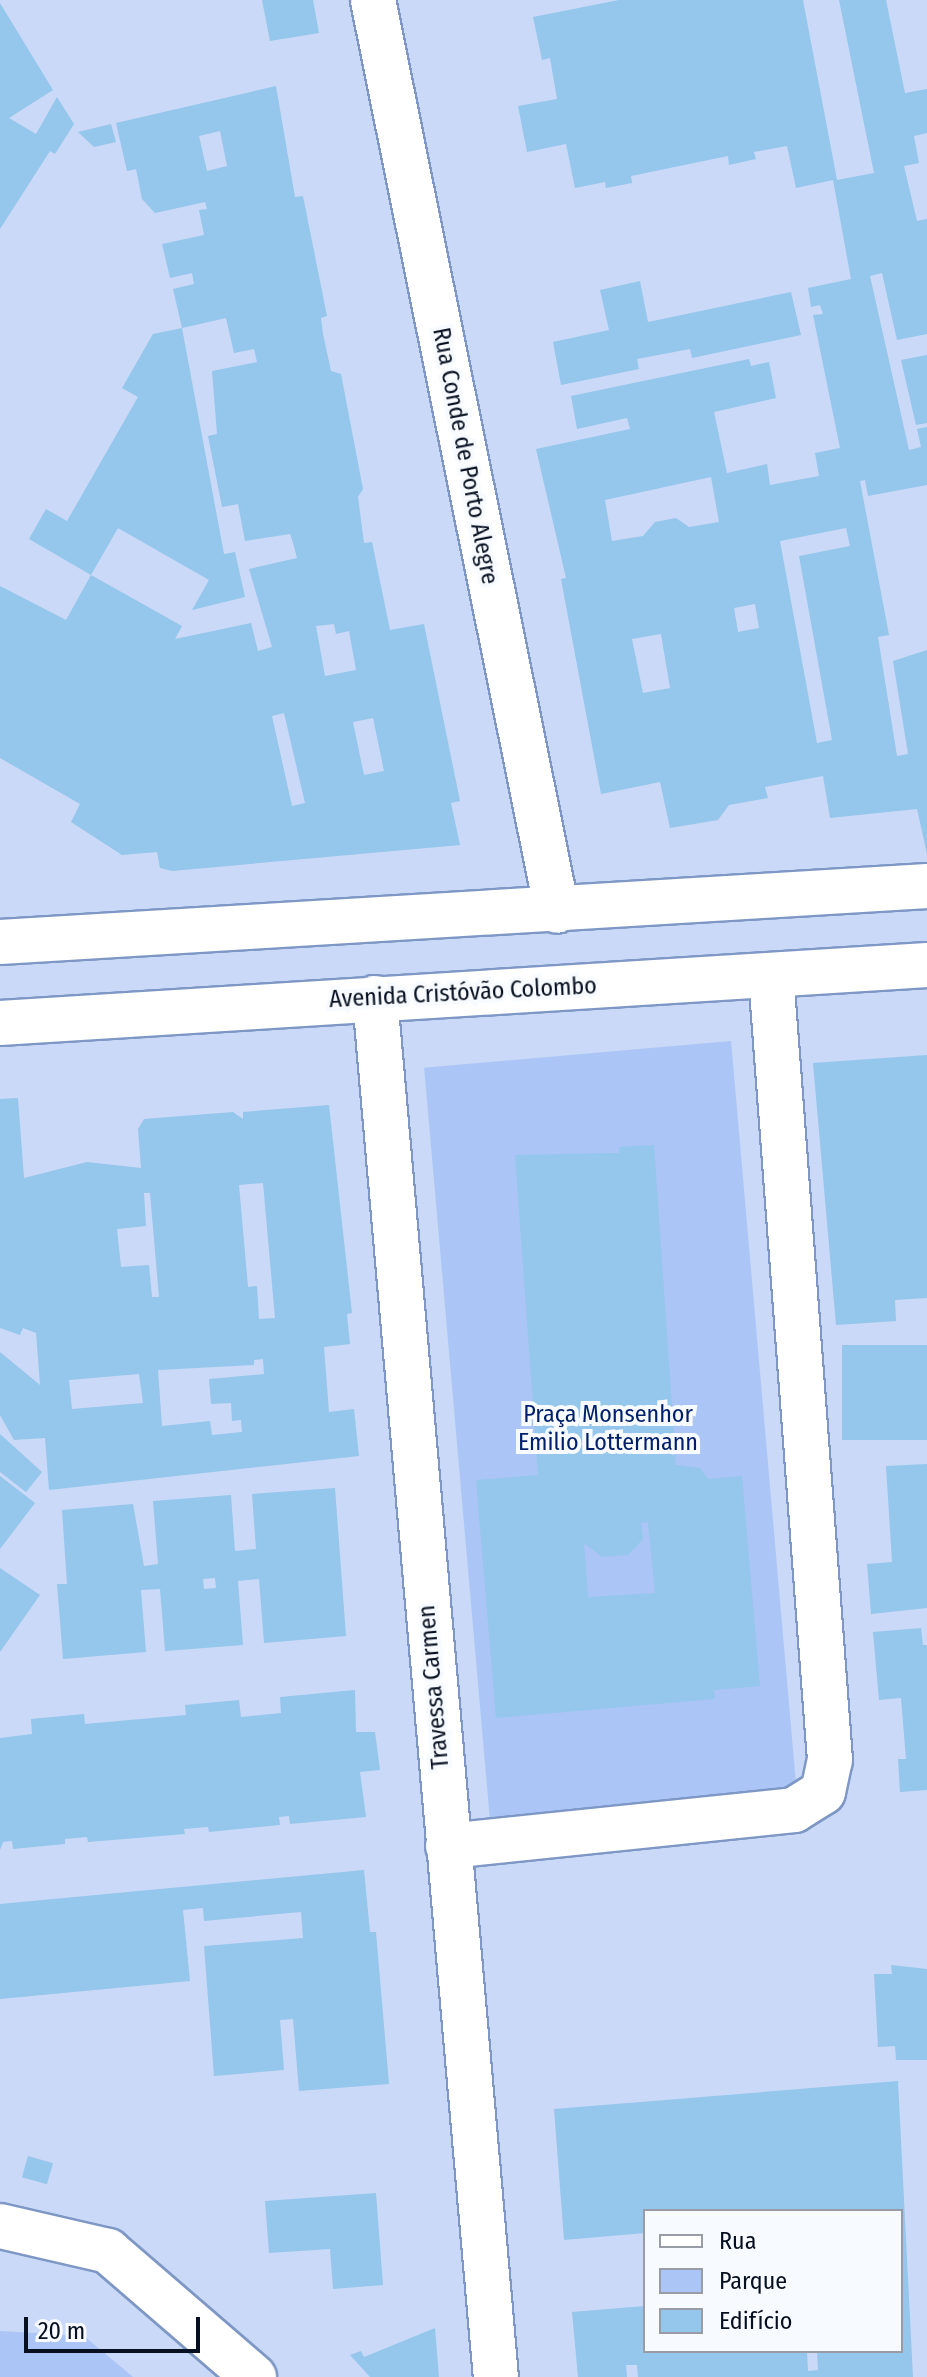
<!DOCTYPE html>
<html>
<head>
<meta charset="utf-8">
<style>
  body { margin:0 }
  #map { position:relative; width:927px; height:2377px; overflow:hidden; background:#c9d9f7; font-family:"Fira Sans Condensed",sans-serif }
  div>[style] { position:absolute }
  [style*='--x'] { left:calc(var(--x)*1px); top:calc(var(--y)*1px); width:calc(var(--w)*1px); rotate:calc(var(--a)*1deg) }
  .green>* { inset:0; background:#aac5f6; transform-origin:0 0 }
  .building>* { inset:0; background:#95c6eb; transform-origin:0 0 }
  .roads { filter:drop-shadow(2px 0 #7e97c5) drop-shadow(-2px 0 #7e97c5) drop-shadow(0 2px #7e97c5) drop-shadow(0 -2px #7e97c5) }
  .minor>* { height:44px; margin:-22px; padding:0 22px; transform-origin:22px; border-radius:22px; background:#fff }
  .major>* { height:44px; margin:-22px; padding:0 22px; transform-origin:22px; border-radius:22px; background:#fff }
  span { translate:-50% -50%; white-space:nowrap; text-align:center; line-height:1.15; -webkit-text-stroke:8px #f7faff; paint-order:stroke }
  .street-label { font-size:24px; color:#071020 }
  .park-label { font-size:24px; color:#001f6b }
  .legend { position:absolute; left:643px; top:2209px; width:260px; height:144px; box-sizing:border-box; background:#f7faff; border:2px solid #979ca6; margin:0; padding:10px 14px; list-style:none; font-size:24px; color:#071020 }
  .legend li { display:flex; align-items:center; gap:16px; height:40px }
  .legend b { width:40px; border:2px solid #979ca6 }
  .scale { position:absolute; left:24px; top:2317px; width:176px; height:36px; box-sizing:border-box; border:4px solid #071020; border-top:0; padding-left:10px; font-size:24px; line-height:28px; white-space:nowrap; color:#071020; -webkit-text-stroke:6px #f7faff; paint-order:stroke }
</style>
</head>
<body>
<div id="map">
  <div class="green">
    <i style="left:731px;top:1041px;width:754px;height:308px;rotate:85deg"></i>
    <i style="clip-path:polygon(0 2331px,84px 2336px,133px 2377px,0 2377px)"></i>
  </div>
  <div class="building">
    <i style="clip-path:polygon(262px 0,313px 0,319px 33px,270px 41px)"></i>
    <i style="clip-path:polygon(evenodd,619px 0,803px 0,837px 180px,874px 173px,839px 0,886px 0,905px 93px,927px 89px,927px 133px,914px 136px,919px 163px,904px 166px,917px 221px,927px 219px,927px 334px,897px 340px,882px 273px,870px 276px,909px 450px,921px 447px,917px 429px,927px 427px,927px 485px,868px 496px,865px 480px,860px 481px,889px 635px,878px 637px,897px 756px,908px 754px,893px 661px,927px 650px,927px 854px,917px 809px,830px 818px,823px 776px,765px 787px,768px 798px,729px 805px,718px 820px,670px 828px,660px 782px,601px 794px,561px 579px,566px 578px,536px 449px,630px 429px,627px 418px,577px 429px,571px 396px,749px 359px,751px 366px,769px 362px,776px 398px,714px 412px,727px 473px,767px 464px,770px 485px,819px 476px,815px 453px,840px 448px,813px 315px,823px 314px,820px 305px,811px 307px,808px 288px,851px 279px,833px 180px,796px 188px,787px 146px,754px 152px,756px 159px,729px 165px,728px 156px,631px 176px,632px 183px,606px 188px,605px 182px,575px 188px,566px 144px,527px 152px,518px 106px,557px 99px,550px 58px,542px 60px,533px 17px,619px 0,711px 477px,719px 522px,689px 527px,676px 518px,655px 522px,643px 536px,612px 541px,605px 500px,711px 477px,619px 0,846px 528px,850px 546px,799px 556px,832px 740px,817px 743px,780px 541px,846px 528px,619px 0,755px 604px,759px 628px,738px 632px,734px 608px,755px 604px,619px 0,661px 634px,670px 688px,643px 693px,632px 639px,661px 634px)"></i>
    <i style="clip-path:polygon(0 3px,53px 90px,9px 118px,36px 134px,57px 97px,74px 124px,55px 154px,50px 151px,0 229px)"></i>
    <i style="clip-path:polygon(evenodd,276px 86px,295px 197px,303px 196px,327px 316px,321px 318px,323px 334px,331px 371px,341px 374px,363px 489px,358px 497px,364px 543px,372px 542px,390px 630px,424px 624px,460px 801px,451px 803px,460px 845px,172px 871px,160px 868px,157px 852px,122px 855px,71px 822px,80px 804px,0 758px,0 586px,66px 620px,91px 575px,182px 626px,175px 639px,251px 623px,258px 651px,272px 647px,249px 569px,297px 558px,293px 543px,290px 534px,245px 541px,238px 504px,222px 507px,208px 436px,217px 434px,212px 371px,257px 362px,254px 349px,234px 353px,226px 318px,182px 328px,173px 289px,194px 284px,192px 273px,170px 278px,162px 244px,204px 235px,199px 210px,207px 209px,205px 202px,155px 213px,142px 199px,136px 169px,127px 171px,116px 123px,276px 86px,220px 131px,227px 166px,207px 171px,199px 136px,220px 131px,276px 86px,334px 624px,336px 634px,349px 631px,356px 670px,325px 676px,316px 626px,334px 624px,276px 86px,284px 713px,305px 803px,292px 806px,272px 716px,284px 713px,276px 86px,373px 718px,384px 771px,364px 775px,353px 722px,373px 718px)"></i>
    <i style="clip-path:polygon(111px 124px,116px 142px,94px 147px,78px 132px)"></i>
    <i style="clip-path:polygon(640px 281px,648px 322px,791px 292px,801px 335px,692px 358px,690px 349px,637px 359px,639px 369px,561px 385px,553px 342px,609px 330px,600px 290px)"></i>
    <i style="clip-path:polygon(182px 328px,224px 554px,235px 552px,245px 597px,192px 610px,209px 580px,118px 528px,91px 575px,29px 539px,46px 509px,67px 521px,138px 397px,122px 388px,153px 334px)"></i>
    <i style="clip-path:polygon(927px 355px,927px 423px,916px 425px,901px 360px)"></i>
    <i style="clip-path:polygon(927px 1055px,927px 1298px,895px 1300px,896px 1321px,836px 1325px,813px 1063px)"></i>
    <i style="clip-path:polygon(evenodd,18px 1098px,24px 1178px,87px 1162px,141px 1168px,138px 1129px,144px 1119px,233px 1112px,243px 1119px,243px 1112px,329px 1105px,352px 1313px,347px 1314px,350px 1344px,324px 1347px,329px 1412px,354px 1409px,359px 1456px,49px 1490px,45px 1438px,14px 1440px,0 1415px,0 1352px,40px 1385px,36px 1333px,23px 1328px,20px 1335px,0 1328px,0 1099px,18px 1098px,263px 1183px,275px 1318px,259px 1319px,257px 1286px,248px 1287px,239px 1185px,263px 1183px,18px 1098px,144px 1193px,150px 1193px,159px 1297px,152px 1297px,149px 1265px,121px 1267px,117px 1229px,146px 1226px,144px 1193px,18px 1098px,263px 1359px,264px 1374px,209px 1379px,211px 1404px,231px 1403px,232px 1421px,241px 1420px,242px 1432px,212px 1435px,210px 1421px,162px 1426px,158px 1370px,254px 1365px,254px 1360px,263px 1359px,18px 1098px,139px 1374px,143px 1403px,72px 1409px,69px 1380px,139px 1374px)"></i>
    <i style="clip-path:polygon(evenodd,654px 1145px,676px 1465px,700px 1468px,708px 1479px,742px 1476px,760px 1686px,714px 1690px,715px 1699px,496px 1718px,476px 1480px,538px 1475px,515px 1155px,619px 1153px,619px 1147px,654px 1145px,648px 1522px,655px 1593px,588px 1597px,584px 1543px,602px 1557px,628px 1555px,643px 1539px,641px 1523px,648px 1522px)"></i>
    <i style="left:927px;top:1345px;width:95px;height:85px;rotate:90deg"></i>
    <i style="clip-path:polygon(0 1434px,42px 1472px,26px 1492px,0 1472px)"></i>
    <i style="clip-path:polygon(927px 1464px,927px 1608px,871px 1614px,867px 1564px,892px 1562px,886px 1466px)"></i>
    <i style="clip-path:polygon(0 1476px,35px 1503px,0 1549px)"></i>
    <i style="clip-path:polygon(evenodd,335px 1488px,346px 1636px,264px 1643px,259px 1579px,238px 1581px,243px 1645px,165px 1651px,160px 1589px,141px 1590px,146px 1652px,63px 1659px,57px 1584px,67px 1584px,62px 1510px,133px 1504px,144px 1566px,158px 1564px,153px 1501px,231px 1495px,235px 1551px,256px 1549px,252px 1494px,335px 1488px,215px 1578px,216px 1588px,204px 1589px,203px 1579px,215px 1578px)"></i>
    <i style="clip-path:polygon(0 1568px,40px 1595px,0 1652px)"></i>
    <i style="clip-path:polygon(921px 1628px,923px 1645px,927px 1645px,927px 1790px,900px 1792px,898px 1759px,906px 1759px,901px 1698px,879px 1700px,873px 1632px)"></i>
    <i style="clip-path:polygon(355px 1690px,356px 1732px,375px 1732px,380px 1770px,360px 1772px,366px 1817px,290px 1824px,289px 1816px,279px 1817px,280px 1825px,209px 1832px,208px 1827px,184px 1829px,185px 1834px,88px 1842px,87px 1837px,65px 1839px,65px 1844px,13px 1849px,12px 1841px,3px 1842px,0 1850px,0 1738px,32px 1734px,31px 1719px,84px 1714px,85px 1724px,186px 1715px,185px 1705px,239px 1700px,241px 1717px,281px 1713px,280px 1697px)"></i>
    <i style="clip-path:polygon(364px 1870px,370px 1932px,376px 1932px,389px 2084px,299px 2091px,293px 2019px,280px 2020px,284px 2070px,214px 2076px,204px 1946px,303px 1938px,301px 1912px,204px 1921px,203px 1908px,183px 1910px,190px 1981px,0 1999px,0 1904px)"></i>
    <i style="clip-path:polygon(891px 1965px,927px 1969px,927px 2060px,896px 2060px,895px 2046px,878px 2047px,874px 1974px,892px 1974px)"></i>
    <i style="clip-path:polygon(898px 2081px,913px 2377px,638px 2377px,637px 2365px,626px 2365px,627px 2377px,578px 2377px,572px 2312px,645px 2306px,645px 2351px,807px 2351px,808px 2371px,818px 2370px,817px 2351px,901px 2351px,901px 2211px,645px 2211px,645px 2233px,564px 2240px,554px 2109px)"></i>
    <i style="left:28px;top:2156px;width:26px;height:22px;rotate:16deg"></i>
    <i style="clip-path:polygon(376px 2193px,383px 2285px,333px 2289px,330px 2249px,269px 2253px,265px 2201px)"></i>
    <i style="clip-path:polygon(435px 2328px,439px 2377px,370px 2377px,350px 2355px,361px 2351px,364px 2357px)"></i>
  </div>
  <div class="roads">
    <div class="minor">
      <i style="--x:375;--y:998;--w:1384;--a:84.99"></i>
      <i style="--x:448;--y:1846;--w:348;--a:-5.9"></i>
      <i style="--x:794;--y:1810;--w:34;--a:-32"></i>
      <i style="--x:823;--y:1792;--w:33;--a:-78"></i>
      <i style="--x:830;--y:1760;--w:787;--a:-94.3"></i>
      <i style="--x:0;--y:2226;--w:111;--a:13"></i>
      <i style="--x:108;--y:2251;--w:193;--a:40.8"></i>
    </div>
    <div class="major">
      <i style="--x:373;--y:0;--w:929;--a:78.58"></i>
      <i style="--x:0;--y:942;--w:929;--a:-3.46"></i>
      <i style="--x:0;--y:1023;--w:929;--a:-3.58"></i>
    </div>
  </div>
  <div class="street-label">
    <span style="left:465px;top:456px;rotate:79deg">Rua Conde de Porto Alegre</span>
    <span style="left:463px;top:993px;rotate:-3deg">Avenida Cristóvão Colombo</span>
    <span style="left:434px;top:1687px;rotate:-95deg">Travessa Carmen</span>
  </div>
  <div class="park-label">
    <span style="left:608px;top:1429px">Praça Monsenhor<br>Emilio Lottermann</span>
  </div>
  <ul class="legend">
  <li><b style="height:10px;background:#fff"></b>Rua</li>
  <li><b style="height:22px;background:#aac5f6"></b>Parque</li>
  <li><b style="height:22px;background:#95c6eb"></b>Edifício</li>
  </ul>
  <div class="scale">20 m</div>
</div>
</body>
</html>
